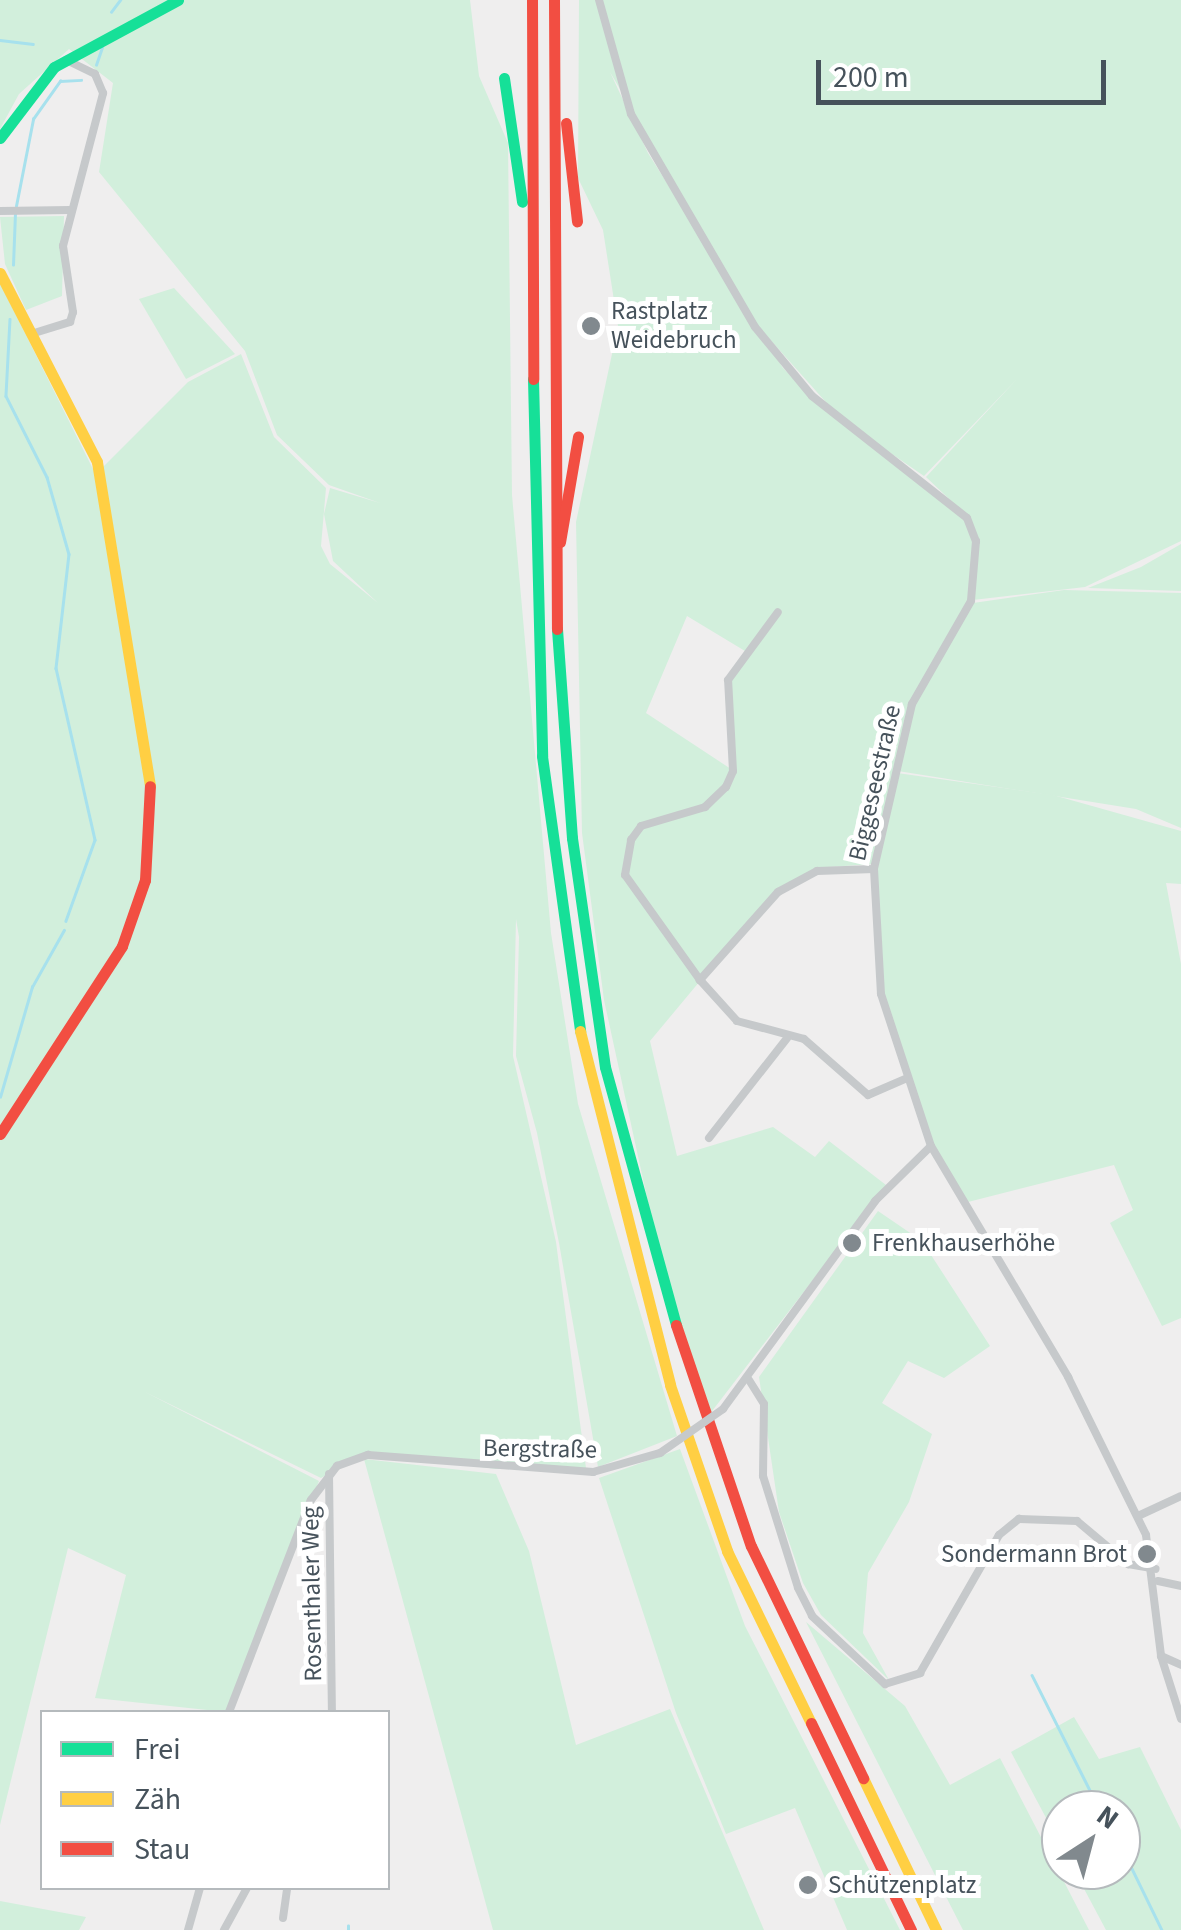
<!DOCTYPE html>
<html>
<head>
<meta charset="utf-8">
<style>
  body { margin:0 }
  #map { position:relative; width:1181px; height:1930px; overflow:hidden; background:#efeeee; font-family:"Source Sans 3",sans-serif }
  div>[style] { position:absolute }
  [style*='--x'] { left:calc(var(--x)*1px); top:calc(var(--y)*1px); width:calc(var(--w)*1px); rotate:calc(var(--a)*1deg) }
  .green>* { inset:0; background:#d2efdc }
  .stream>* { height:2.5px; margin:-1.25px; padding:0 1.25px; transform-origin:1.25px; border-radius:1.25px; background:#a7e1ed }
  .street>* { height:8px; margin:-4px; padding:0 4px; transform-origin:4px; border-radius:4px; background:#c6c9cb }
  .fast>* { height:11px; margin:-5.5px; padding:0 5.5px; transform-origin:5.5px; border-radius:5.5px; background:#16e098 }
  .slow>* { height:11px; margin:-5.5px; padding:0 5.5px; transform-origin:5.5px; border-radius:5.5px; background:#ffcf43 }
  .jam>* { height:11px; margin:-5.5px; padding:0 5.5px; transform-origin:5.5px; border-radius:5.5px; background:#f24e42 }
  .street-bridge>* { height:8px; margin:-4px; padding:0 4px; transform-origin:4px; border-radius:4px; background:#c6c9cb }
  .dots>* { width:28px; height:28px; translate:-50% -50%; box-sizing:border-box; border:5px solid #fff; border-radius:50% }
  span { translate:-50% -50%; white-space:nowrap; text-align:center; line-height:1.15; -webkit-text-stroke:10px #fff; paint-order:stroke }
  .poi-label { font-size:25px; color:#46525b }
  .left { translate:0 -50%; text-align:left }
  .right { translate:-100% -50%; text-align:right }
  .street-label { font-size:25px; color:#46525b }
  .legend { position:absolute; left:40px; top:1710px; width:350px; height:180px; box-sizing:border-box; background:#fff; border:2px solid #b5babd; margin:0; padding:12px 18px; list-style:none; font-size:30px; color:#46525b }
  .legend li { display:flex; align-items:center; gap:20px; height:50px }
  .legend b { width:50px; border:2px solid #b5babd }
  .north { position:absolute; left:1041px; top:1790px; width:100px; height:100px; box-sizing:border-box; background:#fff; border:2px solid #b5babd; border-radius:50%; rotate:36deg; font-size:28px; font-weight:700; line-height:40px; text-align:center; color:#46525b }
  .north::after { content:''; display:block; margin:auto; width:35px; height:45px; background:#81898e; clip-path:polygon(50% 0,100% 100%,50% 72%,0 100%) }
  .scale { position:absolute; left:816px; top:60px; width:290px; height:45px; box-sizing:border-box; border:5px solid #46525b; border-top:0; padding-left:12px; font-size:30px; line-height:35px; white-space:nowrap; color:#46525b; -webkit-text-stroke:8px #fff; paint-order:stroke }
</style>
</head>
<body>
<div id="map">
  <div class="green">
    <i style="clip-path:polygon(0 0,470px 0,479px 76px,508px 143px,512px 495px,551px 933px,578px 1104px,677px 1436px,598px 1467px,559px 1243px,537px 1133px,516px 1056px,519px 937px,516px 919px,513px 1056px,556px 1242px,586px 1468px,496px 1469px,367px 1452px,321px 1478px,145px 1392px,319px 1481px,226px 1712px,95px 1698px,126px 1575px,68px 1548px,0 1825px,0 283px,95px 473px,137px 681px,102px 468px,188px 382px,241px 354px,274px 437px,326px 488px,321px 546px,330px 564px,378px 603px,333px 561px,324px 514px,330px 488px,380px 503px,329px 485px,277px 435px,245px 351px,99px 172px,113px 83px,69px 49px,19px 94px,0 129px)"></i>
    <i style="clip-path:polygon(evenodd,579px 0,1181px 0,1181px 541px,1085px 587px,973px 600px,977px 540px,967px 516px,926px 477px,1017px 379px,924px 476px,841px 419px,758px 326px,610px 72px,648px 153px,783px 368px,838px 421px,923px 479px,965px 519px,974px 542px,969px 601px,910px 702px,872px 864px,830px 867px,764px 903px,699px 978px,624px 875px,700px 981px,650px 1041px,677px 1156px,773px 1127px,815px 1157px,829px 1141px,886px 1185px,709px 1415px,656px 1239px,604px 1000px,582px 833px,576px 522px,618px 326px,603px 230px,578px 178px,579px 0,687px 616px,745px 651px,725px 695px,734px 771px,646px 713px,687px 616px)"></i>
    <i style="clip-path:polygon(64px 216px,62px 296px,26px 310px,5px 264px,0 217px)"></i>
    <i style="clip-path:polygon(174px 288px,235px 354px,186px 379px,139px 299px)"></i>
    <i style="clip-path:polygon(1181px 544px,1181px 591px,1088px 588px,1141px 567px)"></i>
    <i style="clip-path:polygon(1064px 590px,1181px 593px,1181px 828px,1136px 809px,898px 771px,914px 704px,973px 603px)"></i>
    <i style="clip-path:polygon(897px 773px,1053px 795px,1181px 831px,1181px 884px,1166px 883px,1181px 964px,1181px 1318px,1162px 1326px,1110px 1223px,1133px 1210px,1114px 1165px,968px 1202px,931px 1140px,883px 993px,876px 870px)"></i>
    <i style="clip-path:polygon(878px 1211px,922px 1241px,990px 1346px,944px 1378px,908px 1361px,882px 1403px,932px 1434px,909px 1502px,868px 1573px,863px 1633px,889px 1680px,821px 1615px,803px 1583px,779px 1512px,759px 1377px)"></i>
    <i style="clip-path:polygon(680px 1449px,745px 1626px,900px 1930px,847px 1930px,795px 1808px,726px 1834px,676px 1713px,599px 1478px)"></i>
    <i style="clip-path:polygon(364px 1459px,496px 1474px,529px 1551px,576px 1745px,670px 1709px,764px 1930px,493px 1930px)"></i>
    <i style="clip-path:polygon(806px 1622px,905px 1706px,950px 1785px,1000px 1758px,1089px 1930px,963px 1930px)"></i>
    <i style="clip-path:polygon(1074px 1717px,1099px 1759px,1140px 1747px,1181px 1830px,1181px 1930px,1106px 1930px,1074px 1870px,1121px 1870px,1121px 1810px,1061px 1810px,1061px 1846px,1011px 1752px)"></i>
    <i style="clip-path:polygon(0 1901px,86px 1917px,79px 1930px,0 1930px)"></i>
  </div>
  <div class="stream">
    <i style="--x:111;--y:12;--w:15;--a:-53"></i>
    <i style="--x:0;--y:40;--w:33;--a:7"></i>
    <i style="--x:96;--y:65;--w:18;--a:-71"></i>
    <i style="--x:16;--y:206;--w:89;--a:-78.9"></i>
    <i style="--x:33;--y:119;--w:47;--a:-54.6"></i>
    <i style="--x:60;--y:81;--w:21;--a:-3"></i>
    <i style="--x:13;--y:265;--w:51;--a:-87.8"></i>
    <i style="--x:10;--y:319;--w:77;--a:93"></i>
    <i style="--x:6;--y:396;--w:91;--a:63.2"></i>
    <i style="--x:47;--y:477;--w:80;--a:74.1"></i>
    <i style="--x:69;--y:554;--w:115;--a:96.5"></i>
    <i style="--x:56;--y:668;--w:176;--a:77.2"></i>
    <i style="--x:95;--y:840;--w:86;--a:109.7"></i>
    <i style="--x:0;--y:1097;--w:115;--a:-73.8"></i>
    <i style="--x:32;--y:987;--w:65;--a:-60.7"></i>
    <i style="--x:1032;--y:1675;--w:151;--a:63.3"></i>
    <i style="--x:1121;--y:1846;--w:93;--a:64"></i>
    <i style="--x:348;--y:1930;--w:4;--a:-90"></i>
  </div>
  <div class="street">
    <i style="--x:599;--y:0;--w:118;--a:74.3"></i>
    <i style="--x:631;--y:114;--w:246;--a:59.8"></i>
    <i style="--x:755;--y:327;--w:89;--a:50.4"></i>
    <i style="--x:812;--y:396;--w:197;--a:38.2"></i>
    <i style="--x:967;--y:518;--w:25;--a:69"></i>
    <i style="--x:976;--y:541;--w:60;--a:94.8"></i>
    <i style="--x:971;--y:601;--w:119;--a:119.8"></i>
    <i style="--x:912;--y:704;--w:169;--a:103"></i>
    <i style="--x:874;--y:869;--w:125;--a:86.8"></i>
    <i style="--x:881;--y:994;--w:160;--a:71.8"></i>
    <i style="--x:931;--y:1146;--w:269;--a:59.3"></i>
    <i style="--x:1068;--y:1377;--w:176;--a:63.7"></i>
    <i style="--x:1146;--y:1535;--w:122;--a:82.9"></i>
    <i style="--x:1161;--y:1656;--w:66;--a:72.4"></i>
    <i style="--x:0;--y:211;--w:70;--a:-0.8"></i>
    <i style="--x:31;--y:334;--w:41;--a:-17.1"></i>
    <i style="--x:70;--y:322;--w:10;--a:-73"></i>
    <i style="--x:73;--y:312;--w:67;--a:-98.6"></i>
    <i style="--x:63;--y:246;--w:158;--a:-75.3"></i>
    <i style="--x:103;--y:93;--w:21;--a:-113"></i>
    <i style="--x:95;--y:74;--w:32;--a:-154"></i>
    <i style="--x:874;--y:869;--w:57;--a:178"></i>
    <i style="--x:817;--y:871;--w:44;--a:151.7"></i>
    <i style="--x:778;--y:892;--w:118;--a:131.6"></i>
    <i style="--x:700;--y:980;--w:55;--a:47.9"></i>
    <i style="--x:737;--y:1021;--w:69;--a:15"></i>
    <i style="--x:804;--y:1039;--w:85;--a:41.2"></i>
    <i style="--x:868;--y:1095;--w:40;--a:-23.4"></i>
    <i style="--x:700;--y:980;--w:129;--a:-125.5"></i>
    <i style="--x:625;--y:875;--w:36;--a:-80"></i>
    <i style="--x:631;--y:840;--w:17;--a:-54"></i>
    <i style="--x:641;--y:826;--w:67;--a:-16.5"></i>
    <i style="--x:705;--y:807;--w:29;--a:-44"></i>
    <i style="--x:726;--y:787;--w:17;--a:-66"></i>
    <i style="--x:733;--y:771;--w:91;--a:-93.1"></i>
    <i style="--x:728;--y:680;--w:84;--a:-53.7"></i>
    <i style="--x:709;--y:1138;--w:127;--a:-52"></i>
    <i style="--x:749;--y:1380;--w:28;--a:58"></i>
    <i style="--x:764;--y:1404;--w:72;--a:90.8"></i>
    <i style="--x:763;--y:1476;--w:117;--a:72.6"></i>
    <i style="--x:798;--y:1588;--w:31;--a:63"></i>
    <i style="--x:812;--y:1616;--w:100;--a:43"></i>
    <i style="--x:885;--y:1684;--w:37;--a:-17"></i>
    <i style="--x:920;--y:1673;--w:159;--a:-60.2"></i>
    <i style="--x:999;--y:1535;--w:26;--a:-39"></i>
    <i style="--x:1019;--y:1519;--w:58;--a:2"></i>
    <i style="--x:1077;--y:1521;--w:67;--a:40.1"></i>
    <i style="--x:1128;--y:1564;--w:28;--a:10"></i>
    <i style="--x:723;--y:1409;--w:258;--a:-53.8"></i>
    <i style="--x:875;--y:1201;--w:78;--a:-44.5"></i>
    <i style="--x:329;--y:1474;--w:238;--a:89.3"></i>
    <i style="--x:1138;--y:1516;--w:47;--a:-24.9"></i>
    <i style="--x:1158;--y:1581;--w:24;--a:12"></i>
    <i style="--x:1161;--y:1656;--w:22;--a:24"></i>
    <i style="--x:229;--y:1712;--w:227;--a:-68.9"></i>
    <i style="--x:311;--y:1500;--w:43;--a:-52.6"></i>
    <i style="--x:337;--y:1466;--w:33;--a:-20"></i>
    <i style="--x:368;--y:1455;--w:226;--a:4.3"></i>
    <i style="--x:593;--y:1472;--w:70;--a:-15.8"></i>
    <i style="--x:283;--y:1918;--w:30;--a:-82"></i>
    <i style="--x:188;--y:1930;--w:44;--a:-74.1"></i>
    <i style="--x:224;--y:1930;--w:48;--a:-61.3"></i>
  </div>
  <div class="fast">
    <i style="--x:504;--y:78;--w:125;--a:81.7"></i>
    <i style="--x:0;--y:138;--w:89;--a:-52.7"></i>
    <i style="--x:54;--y:67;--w:141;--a:-28.4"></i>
    <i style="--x:533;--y:379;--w:377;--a:88.6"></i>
    <i style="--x:542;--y:756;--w:278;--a:82.1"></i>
    <i style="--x:557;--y:629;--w:210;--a:85.9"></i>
    <i style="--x:572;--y:838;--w:231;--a:81.8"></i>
    <i style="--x:605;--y:1067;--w:268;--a:74.6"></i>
  </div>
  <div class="slow">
    <i style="--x:0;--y:273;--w:212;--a:62.8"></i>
    <i style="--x:97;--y:462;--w:328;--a:80.7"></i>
    <i style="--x:580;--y:1031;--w:365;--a:75.7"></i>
    <i style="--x:670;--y:1385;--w:176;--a:71"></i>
    <i style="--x:727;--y:1551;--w:191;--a:64"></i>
    <i style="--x:863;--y:1778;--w:169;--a:64.3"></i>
  </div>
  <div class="jam">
    <i style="--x:532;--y:0;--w:379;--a:89.8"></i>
    <i style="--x:554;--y:0;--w:629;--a:89.73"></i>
    <i style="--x:566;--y:123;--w:99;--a:83.6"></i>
    <i style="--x:560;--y:542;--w:107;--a:-80.3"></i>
    <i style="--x:0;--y:1134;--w:224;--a:-57"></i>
    <i style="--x:122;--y:946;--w:70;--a:-70.8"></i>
    <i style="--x:145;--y:880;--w:94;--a:-87"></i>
    <i style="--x:676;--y:1325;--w:233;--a:71.3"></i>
    <i style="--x:751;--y:1546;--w:258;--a:64.2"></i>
    <i style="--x:811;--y:1723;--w:230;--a:64.2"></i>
  </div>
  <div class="street-bridge">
    <i style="--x:660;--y:1453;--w:77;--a:-34.9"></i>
  </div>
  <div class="dots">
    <i style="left:591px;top:326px;background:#81898e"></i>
    <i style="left:852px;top:1243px;background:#81898e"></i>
    <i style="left:1147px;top:1554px;background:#81898e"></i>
    <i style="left:808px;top:1885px;background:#81898e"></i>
  </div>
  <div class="poi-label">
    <span class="left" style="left:611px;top:326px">Rastplatz<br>Weidebruch</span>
    <span class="left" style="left:872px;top:1243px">Frenkhauserhöhe</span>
    <span class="right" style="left:1127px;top:1554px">Sondermann Brot</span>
    <span class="left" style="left:828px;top:1885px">Schützenplatz</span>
  </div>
  <div class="street-label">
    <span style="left:875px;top:783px;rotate:-77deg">Biggeseestraße</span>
    <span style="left:540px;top:1449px;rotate:1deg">Bergstraße</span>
    <span style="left:312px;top:1594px;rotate:-91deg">Rosenthaler Weg</span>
  </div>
  <ul class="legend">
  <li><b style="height:12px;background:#16e098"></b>Frei</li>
  <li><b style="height:12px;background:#ffcf43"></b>Zäh</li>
  <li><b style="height:12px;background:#f24e42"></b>Stau</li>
  </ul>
  <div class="north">N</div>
  <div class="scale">200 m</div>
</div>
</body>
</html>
